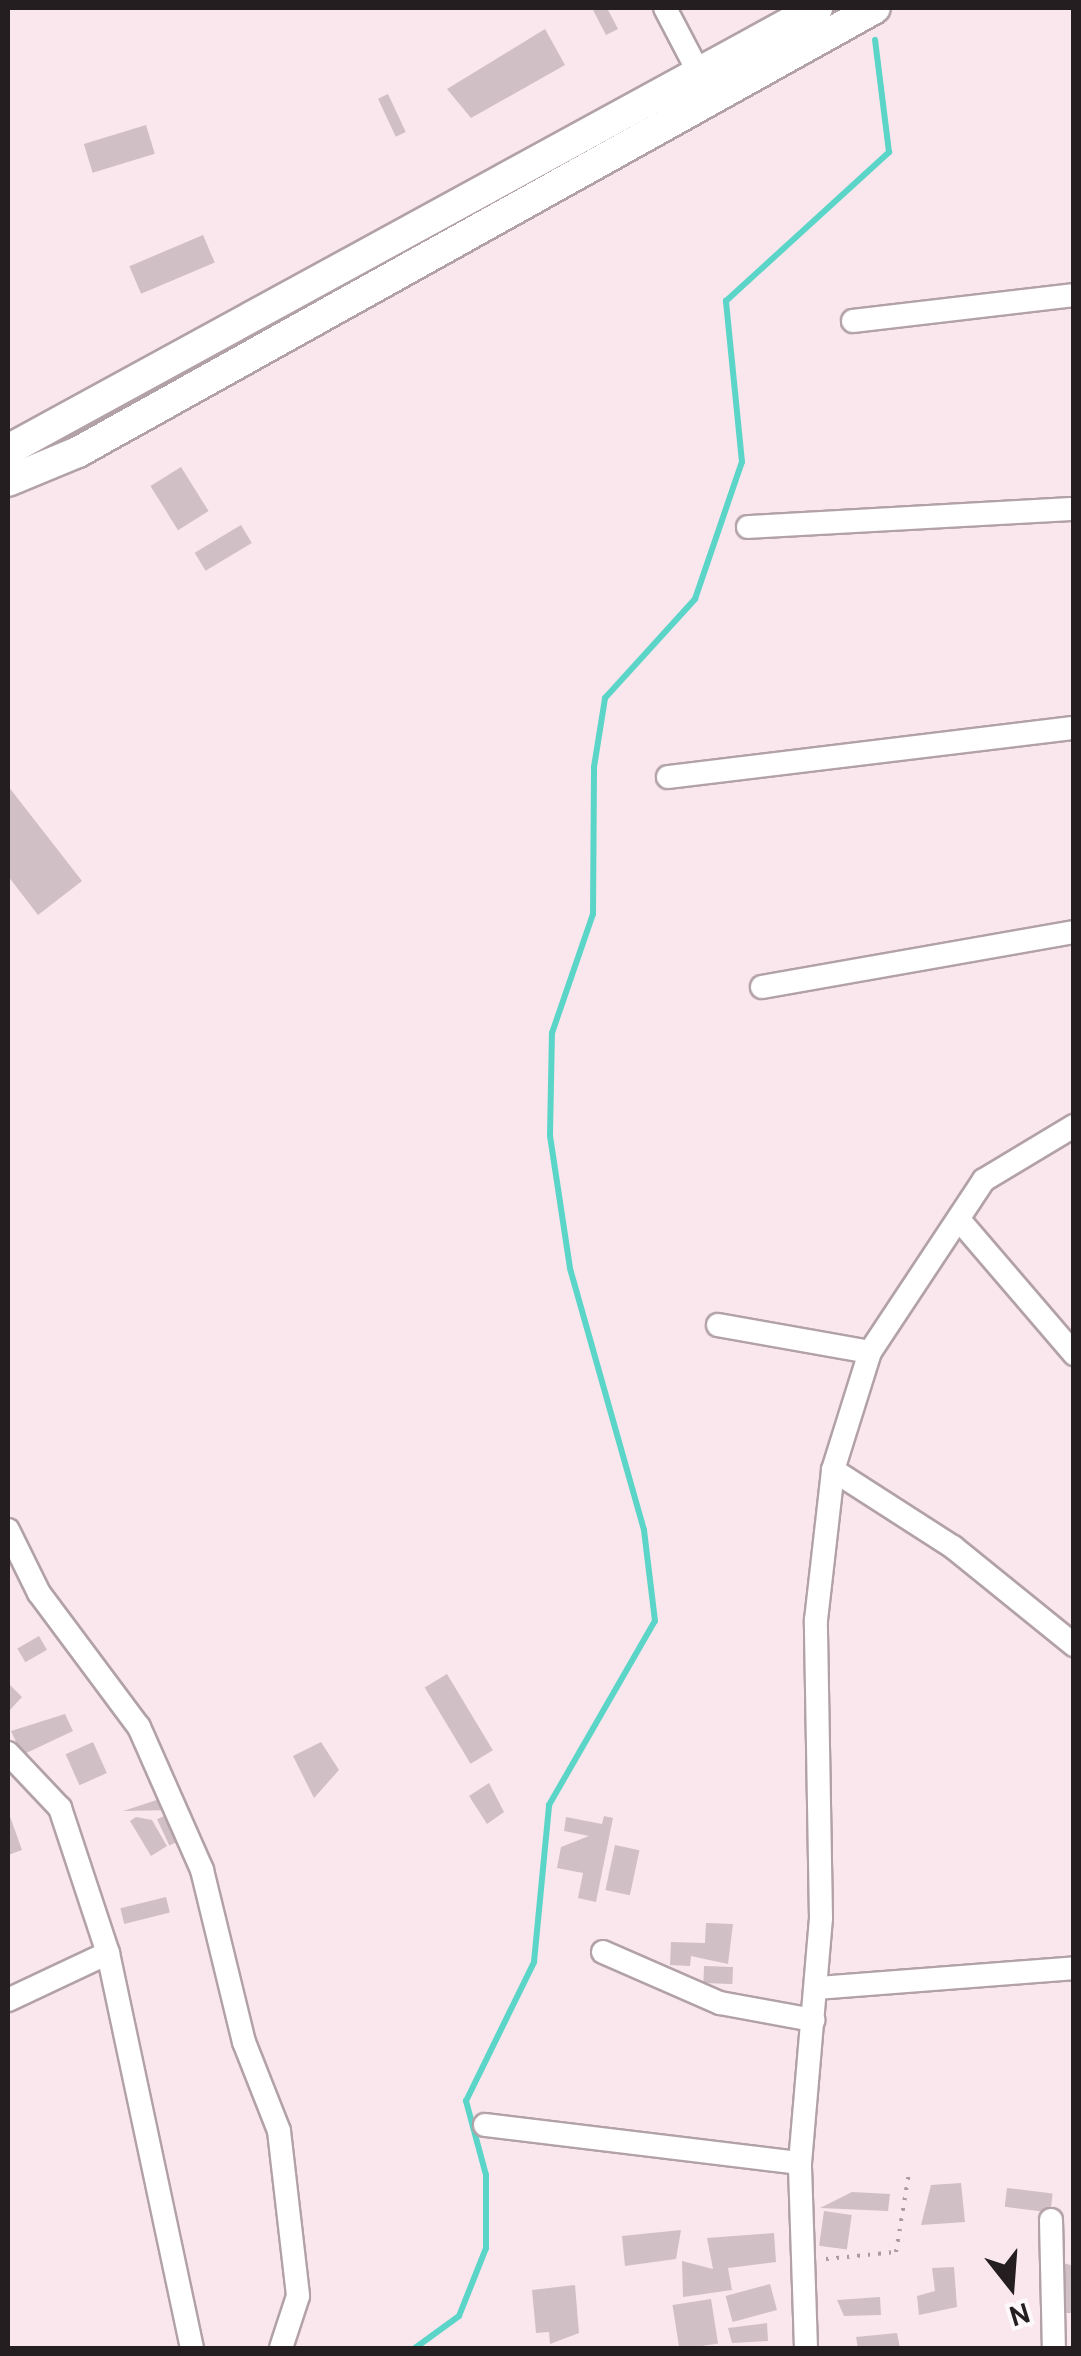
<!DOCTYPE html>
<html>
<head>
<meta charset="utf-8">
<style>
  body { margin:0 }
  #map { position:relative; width:1081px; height:2356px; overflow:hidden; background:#fae7ed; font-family:Cabin,sans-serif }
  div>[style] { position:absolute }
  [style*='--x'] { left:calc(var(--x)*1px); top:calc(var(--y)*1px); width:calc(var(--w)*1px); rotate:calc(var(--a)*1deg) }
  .stream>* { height:6px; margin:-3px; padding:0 3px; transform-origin:3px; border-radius:3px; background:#5cd5c9 }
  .building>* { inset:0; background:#d0bfc4; transform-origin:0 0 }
  .path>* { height:4px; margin-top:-2px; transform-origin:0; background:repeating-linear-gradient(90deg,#a99b9f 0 2.5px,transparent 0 10.5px) }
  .roads { filter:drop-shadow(2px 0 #b2a2a7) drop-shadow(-2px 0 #b2a2a7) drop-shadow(0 2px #b2a2a7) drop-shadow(0 -2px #b2a2a7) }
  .street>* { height:22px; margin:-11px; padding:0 11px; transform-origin:11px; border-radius:11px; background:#fff }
  .secondary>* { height:30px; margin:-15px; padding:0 15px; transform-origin:15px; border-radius:15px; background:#fff }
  span { translate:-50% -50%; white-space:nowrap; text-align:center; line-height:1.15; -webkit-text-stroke:8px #fdf9fa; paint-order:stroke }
  .frame { position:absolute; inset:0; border:10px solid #241e20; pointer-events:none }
  .north { position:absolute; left:961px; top:2236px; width:100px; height:100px; -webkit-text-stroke:8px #fdf9fa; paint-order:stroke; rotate:163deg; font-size:28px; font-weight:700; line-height:40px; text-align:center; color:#241e20 }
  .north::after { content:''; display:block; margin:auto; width:35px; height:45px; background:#241e20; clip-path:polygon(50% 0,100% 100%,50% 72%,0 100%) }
</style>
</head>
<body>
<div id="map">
  <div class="stream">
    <i style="--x:415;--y:2348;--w:54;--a:-36"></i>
    <i style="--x:459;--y:2316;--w:73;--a:-68.3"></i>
    <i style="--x:486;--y:2248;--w:73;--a:-90"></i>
    <i style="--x:486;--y:2175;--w:77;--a:-105.1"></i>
    <i style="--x:466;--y:2101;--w:155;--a:-63.9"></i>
    <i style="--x:534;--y:1962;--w:158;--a:-84.5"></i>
    <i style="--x:549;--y:1805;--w:212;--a:-60.1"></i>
    <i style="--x:655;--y:1621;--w:92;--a:-96.9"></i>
    <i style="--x:644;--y:1530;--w:272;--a:-105.8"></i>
    <i style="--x:570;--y:1268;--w:134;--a:-98.6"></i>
    <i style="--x:550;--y:1135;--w:102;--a:-88.9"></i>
    <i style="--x:552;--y:1033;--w:126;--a:-71"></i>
    <i style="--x:593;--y:914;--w:147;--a:-89.6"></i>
    <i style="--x:594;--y:767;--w:70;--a:-80.9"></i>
    <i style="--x:605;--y:698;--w:134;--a:-47.7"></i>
    <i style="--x:695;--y:599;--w:145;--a:-71.1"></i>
    <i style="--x:742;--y:462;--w:162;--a:-95.7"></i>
    <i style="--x:726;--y:301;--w:221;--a:-42.4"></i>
    <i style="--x:889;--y:152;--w:113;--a:-97.1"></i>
  </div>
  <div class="building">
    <i style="clip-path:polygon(592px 8px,607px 8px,618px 29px,606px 35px)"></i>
    <i style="clip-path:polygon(545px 29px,565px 65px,471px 118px,447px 89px)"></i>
    <i style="left:388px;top:94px;width:42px;height:11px;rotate:65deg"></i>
    <i style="left:146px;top:125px;width:30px;height:65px;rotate:73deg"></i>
    <i style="left:203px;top:235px;width:30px;height:80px;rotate:67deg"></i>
    <i style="left:181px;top:467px;width:52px;height:36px;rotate:58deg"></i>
    <i style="left:241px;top:525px;width:21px;height:54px;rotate:59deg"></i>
    <i style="clip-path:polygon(8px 786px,82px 881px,38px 915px,8px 876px)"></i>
    <i style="left:39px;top:1636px;width:16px;height:25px;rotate:60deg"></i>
    <i style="left:447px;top:1674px;width:89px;height:26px;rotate:59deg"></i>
    <i style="clip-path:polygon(8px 1683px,22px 1697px,8px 1712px)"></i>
    <i style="clip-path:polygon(65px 1714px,73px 1731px,22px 1755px,11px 1731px)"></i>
    <i style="left:93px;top:1742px;width:34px;height:30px;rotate:66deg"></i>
    <i style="clip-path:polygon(321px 1742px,339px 1770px,314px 1798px,293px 1756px)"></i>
    <i style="clip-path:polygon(489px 1783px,504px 1812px,487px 1824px,469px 1796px)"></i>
    <i style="clip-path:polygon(163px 1798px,172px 1810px,123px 1811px)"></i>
    <i style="left:177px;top:1810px;width:29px;height:22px;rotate:65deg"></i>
    <i style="clip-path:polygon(8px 1811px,22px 1850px,8px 1855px)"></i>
    <i style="clip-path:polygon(604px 1816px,613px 1818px,596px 1902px,578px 1898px,583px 1873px,557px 1868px,561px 1847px,589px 1836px,564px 1831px,566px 1817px,602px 1824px)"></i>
    <i style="clip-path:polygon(136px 1817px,152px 1820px,167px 1846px,151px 1856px,130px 1821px)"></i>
    <i style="left:615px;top:1845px;width:25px;height:46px;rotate:12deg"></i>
    <i style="left:166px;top:1897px;width:16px;height:47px;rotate:76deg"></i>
    <i style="clip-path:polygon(706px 1923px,733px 1924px,728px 1964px,691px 1956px,690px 1966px,670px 1965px,671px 1942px,705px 1943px)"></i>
    <i style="left:704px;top:1966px;width:29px;height:17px;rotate:2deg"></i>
    <i style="clip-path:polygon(961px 2183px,965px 2222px,921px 2225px,931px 2185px)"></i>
    <i style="left:1007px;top:2188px;width:46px;height:19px;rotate:7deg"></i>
    <i style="clip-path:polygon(852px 2192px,890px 2194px,888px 2211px,820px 2208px)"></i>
    <i style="left:824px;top:2211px;width:28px;height:35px;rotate:8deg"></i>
    <i style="clip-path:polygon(681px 2230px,676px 2259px,625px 2266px,622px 2236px)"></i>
    <i style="clip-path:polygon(774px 2233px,776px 2262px,728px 2268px,732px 2290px,683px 2297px,682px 2261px,713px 2269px,707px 2238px)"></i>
    <i style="clip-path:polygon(1056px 2261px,1074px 2266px,1074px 2313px,1060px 2313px)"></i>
    <i style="clip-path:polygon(954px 2267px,957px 2307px,919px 2315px,917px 2296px,935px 2291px,932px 2268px)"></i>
    <i style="left:770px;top:2284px;width:27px;height:46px;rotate:75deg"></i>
    <i style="clip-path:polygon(575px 2285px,579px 2333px,550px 2344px,549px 2332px,536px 2333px,532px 2290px)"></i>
    <i style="clip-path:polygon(880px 2297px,881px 2315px,844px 2316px,837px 2300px)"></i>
    <i style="left:711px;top:2299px;width:45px;height:39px;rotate:81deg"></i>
    <i style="clip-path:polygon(767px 2323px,768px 2341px,732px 2343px,728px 2328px)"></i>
    <i style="clip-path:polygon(897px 2333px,900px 2348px,858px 2348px,856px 2337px)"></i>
  </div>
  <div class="path">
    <i style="--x:826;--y:2259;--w:70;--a:-5.7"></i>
    <i style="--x:896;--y:2252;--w:80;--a:-80.7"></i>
  </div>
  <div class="roads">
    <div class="street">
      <i style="--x:665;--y:8;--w:73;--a:62.4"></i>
      <i style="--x:853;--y:321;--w:223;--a:-6.7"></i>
      <i style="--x:748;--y:527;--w:326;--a:-3.2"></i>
      <i style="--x:668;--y:777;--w:409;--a:-6.9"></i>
      <i style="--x:762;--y:987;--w:317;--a:-10"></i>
      <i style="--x:961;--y:1222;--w:174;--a:49.4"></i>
      <i style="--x:718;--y:1325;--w:154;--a:10.1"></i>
      <i style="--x:833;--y:1470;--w:143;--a:32.7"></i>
      <i style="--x:953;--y:1547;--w:156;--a:39"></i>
      <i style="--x:8;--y:1530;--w:70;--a:63.8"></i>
      <i style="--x:39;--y:1593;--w:167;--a:53.3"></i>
      <i style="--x:139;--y:1727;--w:156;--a:66.2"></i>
      <i style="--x:202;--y:1870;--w:177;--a:76.3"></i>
      <i style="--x:244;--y:2042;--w:96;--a:68.5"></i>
      <i style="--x:279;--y:2131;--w:166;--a:83.4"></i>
      <i style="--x:298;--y:2296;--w:55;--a:108.1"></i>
      <i style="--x:8;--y:1753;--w:76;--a:46.6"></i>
      <i style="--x:60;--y:1808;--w:153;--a:71.7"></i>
      <i style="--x:108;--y:1953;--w:404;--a:78"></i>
      <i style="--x:603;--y:1952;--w:128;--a:23.6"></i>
      <i style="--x:720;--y:2003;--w:95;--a:10.4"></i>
      <i style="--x:817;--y:1988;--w:258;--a:-4.4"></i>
      <i style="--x:8;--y:2000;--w:110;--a:-25.2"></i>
      <i style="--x:485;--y:2125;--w:317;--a:6.9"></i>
      <i style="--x:1051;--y:2220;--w:128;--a:88.7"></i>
      <i style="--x:806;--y:2348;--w:185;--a:-91.9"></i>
      <i style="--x:800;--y:2163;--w:246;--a:-85.1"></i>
      <i style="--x:821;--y:1918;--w:298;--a:-91"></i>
      <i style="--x:816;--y:1620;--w:151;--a:-83.5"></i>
      <i style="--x:833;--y:1470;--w:124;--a:-72.6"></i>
      <i style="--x:870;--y:1352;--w:206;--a:-56.5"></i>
      <i style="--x:984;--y:1180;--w:105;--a:-31"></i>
    </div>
    <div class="secondary">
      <i style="--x:8;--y:450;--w:922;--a:-28.65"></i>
      <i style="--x:8;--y:481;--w:76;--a:-22.5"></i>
      <i style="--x:78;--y:452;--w:912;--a:-29.12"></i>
    </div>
  </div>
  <div class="frame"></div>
  <div class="north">N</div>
</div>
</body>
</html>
